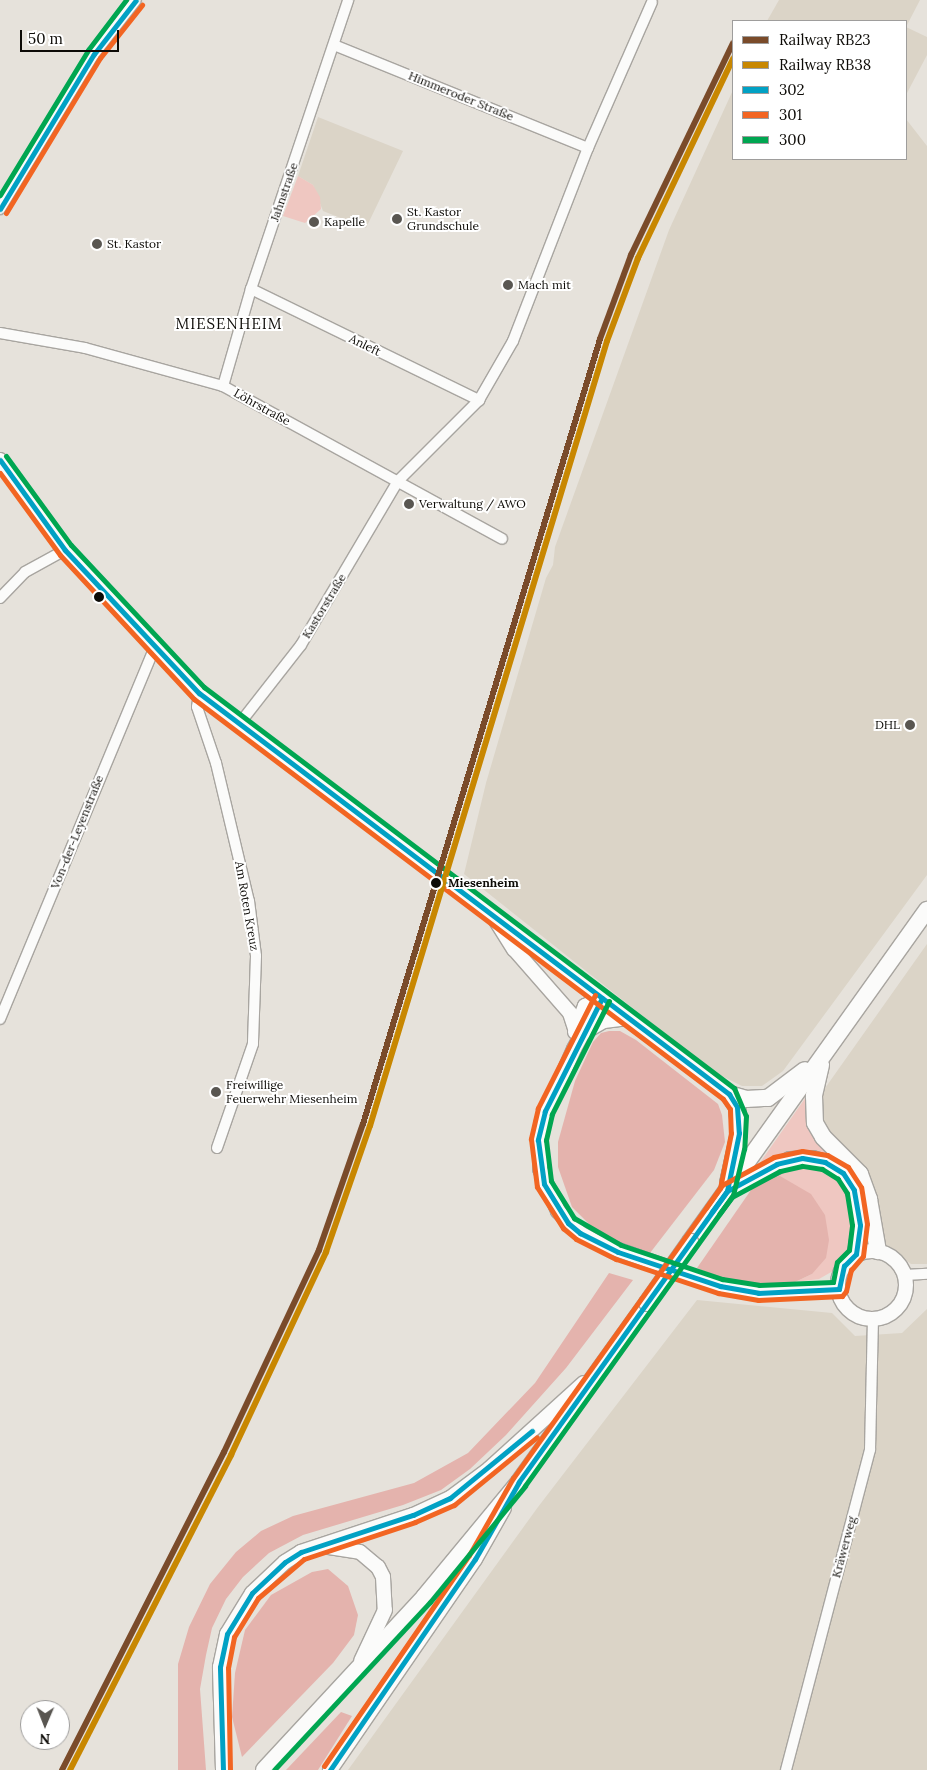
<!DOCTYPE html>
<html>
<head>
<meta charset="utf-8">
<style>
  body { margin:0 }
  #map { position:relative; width:927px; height:1770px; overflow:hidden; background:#e6e2db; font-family:Lora,serif }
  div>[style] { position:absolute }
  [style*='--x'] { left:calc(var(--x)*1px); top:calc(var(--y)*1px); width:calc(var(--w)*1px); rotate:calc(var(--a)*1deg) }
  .built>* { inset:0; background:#dbd4c7 }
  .green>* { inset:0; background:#efc7c1 }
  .forest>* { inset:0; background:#e4b3ad }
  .roads { filter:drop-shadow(1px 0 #a8a5a0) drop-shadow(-1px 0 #a8a5a0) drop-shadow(0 1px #a8a5a0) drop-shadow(0 -1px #a8a5a0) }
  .street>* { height:10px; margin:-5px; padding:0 5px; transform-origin:5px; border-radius:5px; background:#fbfbfa }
  .secondary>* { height:14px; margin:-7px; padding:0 7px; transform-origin:7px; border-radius:7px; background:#fbfbfa }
  .secondary>.ring { margin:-7px; padding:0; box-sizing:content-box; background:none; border:14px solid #fbfbfa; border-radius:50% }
  .primary>* { height:16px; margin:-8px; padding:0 8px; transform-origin:8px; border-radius:8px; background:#fbfbfa }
  .bridges { filter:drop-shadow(1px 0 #a8a5a0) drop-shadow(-1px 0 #a8a5a0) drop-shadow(0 1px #a8a5a0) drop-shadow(0 -1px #a8a5a0) }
  .primary-bridge>* { height:16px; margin:-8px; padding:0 8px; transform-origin:8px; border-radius:8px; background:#fbfbfa }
  .bus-1>* { height:5px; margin:-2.5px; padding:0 2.5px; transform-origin:2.5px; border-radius:2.5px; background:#01a1c4 }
  .bus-2>* { height:5px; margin:-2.5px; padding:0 2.5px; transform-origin:2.5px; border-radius:2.5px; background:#f26522 }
  .bus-3>* { height:5px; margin:-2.5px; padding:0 2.5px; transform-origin:2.5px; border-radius:2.5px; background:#00a651 }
  .rail-1>* { height:6px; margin:-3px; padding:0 3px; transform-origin:3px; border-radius:3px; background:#7a4b2a }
  .rail-2>* { height:6px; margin:-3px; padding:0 3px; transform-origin:3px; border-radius:3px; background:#c88701 }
  .dots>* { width:14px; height:14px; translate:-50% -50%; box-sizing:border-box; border:2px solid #fff; border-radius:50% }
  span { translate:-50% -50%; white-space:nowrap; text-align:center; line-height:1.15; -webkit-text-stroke:4px #fff; paint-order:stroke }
  .street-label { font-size:12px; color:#0d0b07 }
  .poi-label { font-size:12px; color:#0d0b07 }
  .left { translate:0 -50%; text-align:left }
  .right { translate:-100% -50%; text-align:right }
  .stop-label { font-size:12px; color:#0d0b07; font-weight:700 }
  .quarter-label { font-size:15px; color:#0d0b07; letter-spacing:1px }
  .legend { position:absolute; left:732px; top:20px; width:175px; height:140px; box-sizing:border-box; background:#fff; border:1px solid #9e9d9c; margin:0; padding:6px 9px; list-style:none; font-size:15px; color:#0d0b07 }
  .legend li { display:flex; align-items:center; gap:10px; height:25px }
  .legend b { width:25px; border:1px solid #9e9d9c }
  .north { position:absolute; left:20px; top:1700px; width:50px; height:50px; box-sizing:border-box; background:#fff; border:1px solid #9e9d9c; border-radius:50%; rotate:181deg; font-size:14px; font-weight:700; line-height:20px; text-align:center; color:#0d0b07 }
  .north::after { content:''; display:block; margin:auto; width:18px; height:22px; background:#595651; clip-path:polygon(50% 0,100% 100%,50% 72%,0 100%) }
  .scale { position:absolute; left:20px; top:30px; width:99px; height:22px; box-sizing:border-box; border:2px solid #0d0b07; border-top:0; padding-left:6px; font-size:15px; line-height:18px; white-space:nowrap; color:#0d0b07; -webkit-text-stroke:4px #fff; paint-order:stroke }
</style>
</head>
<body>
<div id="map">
  <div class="built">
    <i style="clip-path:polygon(779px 0,920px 0,906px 27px,906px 21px,767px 21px)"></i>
    <i style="clip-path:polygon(906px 27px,927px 37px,927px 55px,906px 95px)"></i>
    <i style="clip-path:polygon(733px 90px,733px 159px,906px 159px,906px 119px,927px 146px,927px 875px,783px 1071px,762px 1086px,742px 1086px,712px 1071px,464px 874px,486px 783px,546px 578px,553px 565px,555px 547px,669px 230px)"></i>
    <i style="clip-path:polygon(318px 117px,403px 151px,366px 228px,323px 211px,313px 185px,298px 176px)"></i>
    <i style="clip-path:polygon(927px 944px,927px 1264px,911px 1264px,885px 1244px,878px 1230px,873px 1186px,855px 1157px,831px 1134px,821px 1117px,820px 1103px,823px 1091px)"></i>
    <i style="clip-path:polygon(697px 1300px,832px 1313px,855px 1336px,902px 1333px,927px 1309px,927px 1770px,348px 1770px,538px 1507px)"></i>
  </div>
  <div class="green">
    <i style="clip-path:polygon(298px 176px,313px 185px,320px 197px,321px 209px,305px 223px,283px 216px)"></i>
    <i style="clip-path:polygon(806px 1097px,840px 1158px,785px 1155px,757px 1167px)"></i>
    <i style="clip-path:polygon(793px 1164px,834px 1170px,854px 1197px,851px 1250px,833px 1271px,819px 1279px,795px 1282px,812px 1274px,769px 1178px,751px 1190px,765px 1176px)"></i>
  </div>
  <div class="forest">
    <i style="clip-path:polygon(609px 1031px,620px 1031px,636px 1040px,718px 1104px,722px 1115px,725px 1142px,714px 1170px,650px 1253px,602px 1237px,572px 1207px,558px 1167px,558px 1142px,575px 1081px,593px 1042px,601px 1033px)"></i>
    <i style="clip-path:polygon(780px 1176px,811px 1194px,825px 1215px,829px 1240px,826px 1258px,812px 1274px,795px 1282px,771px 1286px,723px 1279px,697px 1268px,751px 1190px,769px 1178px)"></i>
    <i style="clip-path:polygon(609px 1273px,633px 1280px,566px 1368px,506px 1435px,470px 1469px,441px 1490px,403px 1505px,303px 1535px,269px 1553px,243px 1577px,226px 1599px,212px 1628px,206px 1655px,200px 1689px,206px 1770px,178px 1770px,178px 1664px,189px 1627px,210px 1584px,236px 1552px,261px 1531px,293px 1516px,414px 1483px,468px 1453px,535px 1383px)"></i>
    <i style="clip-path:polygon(328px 1569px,348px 1586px,358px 1615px,354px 1635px,333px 1663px,242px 1757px,232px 1717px,235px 1673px,245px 1630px,271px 1595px,312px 1572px)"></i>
    <i style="clip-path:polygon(341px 1712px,352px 1716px,318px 1770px,286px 1770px)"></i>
  </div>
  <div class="roads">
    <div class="street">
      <i style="--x:334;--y:45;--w:274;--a:22.1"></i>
      <i style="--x:0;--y:209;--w:181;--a:-58.8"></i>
      <i style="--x:94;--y:54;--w:68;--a:-52.1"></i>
      <i style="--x:251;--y:289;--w:254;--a:26"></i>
      <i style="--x:0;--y:333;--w:86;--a:10"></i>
      <i style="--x:85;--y:348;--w:143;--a:15.4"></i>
      <i style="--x:223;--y:386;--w:318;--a:28.7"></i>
      <i style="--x:223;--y:386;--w:101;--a:-73.9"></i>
      <i style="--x:251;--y:289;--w:305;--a:-71.4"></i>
      <i style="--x:0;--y:598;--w:36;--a:-46"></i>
      <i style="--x:25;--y:572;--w:46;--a:-28.8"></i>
      <i style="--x:199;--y:693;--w:14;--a:98"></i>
      <i style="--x:197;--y:707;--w:59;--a:71.3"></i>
      <i style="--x:216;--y:763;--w:142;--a:76.6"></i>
      <i style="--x:249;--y:901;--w:55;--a:82.7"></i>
      <i style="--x:256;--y:956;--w:88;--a:92"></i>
      <i style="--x:253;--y:1044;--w:110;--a:109.1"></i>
      <i style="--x:240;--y:723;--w:99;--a:-52"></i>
      <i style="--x:301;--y:645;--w:191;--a:-59.4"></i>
      <i style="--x:398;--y:481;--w:115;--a:-45"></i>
      <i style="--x:479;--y:400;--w:68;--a:-60"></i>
      <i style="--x:513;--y:341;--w:207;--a:-68.8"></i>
      <i style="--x:588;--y:148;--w:159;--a:-66.3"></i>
      <i style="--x:0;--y:1019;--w:404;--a:-67.4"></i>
      <i style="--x:905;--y:1275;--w:22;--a:-3"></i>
      <i style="--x:786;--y:1770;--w:331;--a:-75.3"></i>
      <i style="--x:870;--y:1450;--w:131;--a:-88.7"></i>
    </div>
    <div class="secondary">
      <i style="--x:0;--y:460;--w:111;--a:54.2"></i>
      <i style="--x:65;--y:550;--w:196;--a:46.9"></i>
      <i style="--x:199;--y:693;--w:505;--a:37.12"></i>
      <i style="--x:495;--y:919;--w:36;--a:58"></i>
      <i style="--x:514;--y:949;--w:85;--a:48.8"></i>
      <i style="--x:570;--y:1013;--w:16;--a:72"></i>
      <i style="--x:602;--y:998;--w:58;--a:118.8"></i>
      <i style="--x:574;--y:1049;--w:82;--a:113.7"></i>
      <i style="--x:541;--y:1124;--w:45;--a:91.3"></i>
      <i style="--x:540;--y:1169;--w:46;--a:66.8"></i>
      <i style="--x:558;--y:1211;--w:31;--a:45"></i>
      <i style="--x:580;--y:1233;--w:18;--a:29"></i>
      <i style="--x:596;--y:1242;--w:132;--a:19.5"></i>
      <i style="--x:720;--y:1286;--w:39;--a:10"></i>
      <i style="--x:758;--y:1293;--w:81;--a:-2.8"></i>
      <i style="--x:575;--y:1032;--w:28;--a:-69"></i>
      <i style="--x:585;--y:1006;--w:19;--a:-25"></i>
      <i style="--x:583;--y:1033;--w:24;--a:-30"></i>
      <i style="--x:604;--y:1021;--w:24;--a:-7"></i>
      <i class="ring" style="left:838px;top:1251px;width:54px;height:54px"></i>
      <i style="--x:329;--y:1547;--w:31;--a:9"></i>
      <i style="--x:360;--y:1552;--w:23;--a:40"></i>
      <i style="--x:378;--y:1567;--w:11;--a:63"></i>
      <i style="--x:383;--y:1577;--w:33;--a:87"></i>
      <i style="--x:385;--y:1610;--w:56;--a:115.2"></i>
      <i style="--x:223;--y:1770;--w:103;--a:-91.7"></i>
      <i style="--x:220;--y:1667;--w:34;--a:-78"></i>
      <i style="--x:227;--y:1634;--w:48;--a:-58.6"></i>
      <i style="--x:252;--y:1593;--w:45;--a:-43.2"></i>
      <i style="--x:285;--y:1562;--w:19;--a:-32"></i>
      <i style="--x:301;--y:1552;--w:118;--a:-18.3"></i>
      <i style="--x:413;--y:1515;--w:41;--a:-24.7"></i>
      <i style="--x:450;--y:1498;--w:49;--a:-36.6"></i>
      <i style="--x:489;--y:1469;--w:128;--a:-42.2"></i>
      <i style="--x:330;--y:1770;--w:256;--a:-55.5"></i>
      <i style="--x:475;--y:1559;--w:59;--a:-60.4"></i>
    </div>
    <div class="primary">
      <i style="--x:602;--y:998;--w:159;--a:37.1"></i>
      <i style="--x:729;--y:1094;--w:18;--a:16"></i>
      <i style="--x:746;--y:1099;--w:22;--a:-3"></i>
      <i style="--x:768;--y:1098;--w:46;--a:-37.1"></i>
      <i style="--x:821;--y:1065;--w:32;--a:103"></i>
      <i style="--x:814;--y:1096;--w:27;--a:88"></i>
      <i style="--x:815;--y:1123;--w:16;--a:60"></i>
      <i style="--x:823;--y:1137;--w:52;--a:45"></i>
      <i style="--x:860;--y:1174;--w:27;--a:70"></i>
      <i style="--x:869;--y:1199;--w:53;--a:80.2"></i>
      <i style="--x:728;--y:1183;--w:51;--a:-77.6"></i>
      <i style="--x:739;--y:1133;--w:26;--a:-94"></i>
      <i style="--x:737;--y:1107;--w:15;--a:-122"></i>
      <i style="--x:731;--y:1188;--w:65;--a:-25.4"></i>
      <i style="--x:790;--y:1160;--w:23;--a:-2"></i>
      <i style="--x:813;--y:1159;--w:25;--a:18"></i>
      <i style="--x:837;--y:1167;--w:18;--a:49"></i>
      <i style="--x:849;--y:1181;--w:20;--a:66"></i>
      <i style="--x:857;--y:1199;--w:26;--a:83"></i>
      <i style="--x:860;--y:1225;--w:29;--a:98"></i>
      <i style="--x:690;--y:1242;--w:408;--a:-54.5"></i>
      <i style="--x:264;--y:1770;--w:236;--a:-47.2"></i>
      <i style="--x:424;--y:1597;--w:149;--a:-50.4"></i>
      <i style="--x:519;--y:1482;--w:220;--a:-54.4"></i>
    </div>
  </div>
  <div class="bridges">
    <div class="primary-bridge">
      <i style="--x:647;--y:1303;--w:75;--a:-54.8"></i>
    </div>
  </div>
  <div class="bus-1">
    <i style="--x:0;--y:209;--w:181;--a:-58.8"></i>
    <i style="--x:94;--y:54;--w:68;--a:-52.1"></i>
    <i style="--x:0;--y:460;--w:111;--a:54.2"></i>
    <i style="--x:65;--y:550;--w:196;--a:46.9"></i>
    <i style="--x:199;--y:693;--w:665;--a:37.11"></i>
    <i style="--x:729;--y:1094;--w:15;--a:58"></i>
    <i style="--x:737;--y:1107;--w:26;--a:86"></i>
    <i style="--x:739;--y:1133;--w:59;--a:101.7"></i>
    <i style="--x:727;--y:1191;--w:358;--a:125.6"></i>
    <i style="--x:519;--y:1482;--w:89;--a:119.7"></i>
    <i style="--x:475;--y:1559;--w:256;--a:124.5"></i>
    <i style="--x:602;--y:998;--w:127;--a:116.8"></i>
    <i style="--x:545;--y:1111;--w:30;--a:104"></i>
    <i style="--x:538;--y:1140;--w:44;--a:82.2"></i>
    <i style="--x:544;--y:1184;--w:46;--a:58.4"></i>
    <i style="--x:568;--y:1223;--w:16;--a:40"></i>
    <i style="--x:580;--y:1233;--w:42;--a:26.6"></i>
    <i style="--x:618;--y:1252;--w:108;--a:18.4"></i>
    <i style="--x:720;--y:1286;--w:39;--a:10"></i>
    <i style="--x:758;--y:1293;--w:81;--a:-2.8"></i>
    <i style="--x:839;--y:1289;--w:24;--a:-78"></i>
    <i style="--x:844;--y:1266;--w:17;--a:-45"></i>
    <i style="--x:856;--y:1254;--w:29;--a:-82"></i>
    <i style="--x:860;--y:1225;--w:36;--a:-100"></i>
    <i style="--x:854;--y:1190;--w:20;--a:-123"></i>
    <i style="--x:843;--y:1173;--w:21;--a:-149"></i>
    <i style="--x:825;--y:1162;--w:23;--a:-170"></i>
    <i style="--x:802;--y:1158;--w:26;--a:167"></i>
    <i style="--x:777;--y:1164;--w:57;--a:151.6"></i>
    <i style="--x:727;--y:1191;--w:26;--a:126"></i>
    <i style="--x:223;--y:1770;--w:103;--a:-91.7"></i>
    <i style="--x:220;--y:1667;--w:34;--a:-78"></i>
    <i style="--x:227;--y:1634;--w:48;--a:-58.6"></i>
    <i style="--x:252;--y:1593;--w:45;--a:-43.2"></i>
    <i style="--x:285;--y:1562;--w:19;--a:-32"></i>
    <i style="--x:301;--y:1552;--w:118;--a:-18.3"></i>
    <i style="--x:413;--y:1515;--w:41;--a:-24.7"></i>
    <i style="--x:450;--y:1498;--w:106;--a:-39.3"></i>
  </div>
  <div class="bus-2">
    <i style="--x:6;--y:213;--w:181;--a:-58.8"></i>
    <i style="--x:100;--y:58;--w:68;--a:-51.6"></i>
    <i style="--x:0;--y:473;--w:102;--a:53.8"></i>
    <i style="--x:60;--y:555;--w:197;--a:47.1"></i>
    <i style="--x:194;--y:699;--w:663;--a:37.09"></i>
    <i style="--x:723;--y:1099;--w:12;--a:55"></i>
    <i style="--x:730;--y:1109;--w:24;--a:88"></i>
    <i style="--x:731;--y:1133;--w:56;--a:101.3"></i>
    <i style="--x:720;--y:1188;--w:356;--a:125.5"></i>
    <i style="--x:513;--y:1478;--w:89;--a:119.7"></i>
    <i style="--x:469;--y:1555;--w:256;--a:124.5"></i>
    <i style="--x:595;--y:995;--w:127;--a:116.8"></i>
    <i style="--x:538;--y:1108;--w:32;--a:103"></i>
    <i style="--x:531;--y:1139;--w:48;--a:82.9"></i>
    <i style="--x:537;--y:1187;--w:49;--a:57.6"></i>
    <i style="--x:563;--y:1228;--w:17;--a:40"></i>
    <i style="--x:576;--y:1239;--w:45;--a:26.6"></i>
    <i style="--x:616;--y:1259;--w:108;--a:18.4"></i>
    <i style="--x:718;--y:1293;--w:41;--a:9.9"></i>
    <i style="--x:758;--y:1300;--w:84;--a:-2.7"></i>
    <i style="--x:842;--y:1296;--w:6;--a:-51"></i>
    <i style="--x:846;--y:1291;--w:22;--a:-77"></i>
    <i style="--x:851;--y:1270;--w:18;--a:-49"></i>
    <i style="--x:863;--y:1256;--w:32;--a:-83"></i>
    <i style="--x:867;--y:1224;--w:37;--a:-99"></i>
    <i style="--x:861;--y:1187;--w:24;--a:-123"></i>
    <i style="--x:848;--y:1167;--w:24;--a:-150"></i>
    <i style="--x:827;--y:1155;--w:25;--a:-171"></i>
    <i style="--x:802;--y:1151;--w:29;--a:168"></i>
    <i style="--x:774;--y:1157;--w:59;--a:151.7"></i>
    <i style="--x:722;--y:1185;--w:28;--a:125"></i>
    <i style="--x:230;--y:1770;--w:102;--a:-91.1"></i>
    <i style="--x:228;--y:1668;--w:32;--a:-79"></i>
    <i style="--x:234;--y:1637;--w:46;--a:-58.4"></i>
    <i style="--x:258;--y:1598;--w:60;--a:-40.3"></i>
    <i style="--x:304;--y:1559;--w:117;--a:-18.4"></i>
    <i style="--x:415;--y:1522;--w:43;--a:-23.6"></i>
    <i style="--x:454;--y:1505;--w:107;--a:-39.3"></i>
  </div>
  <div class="bus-3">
    <i style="--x:0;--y:195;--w:170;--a:-58.7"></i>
    <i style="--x:88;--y:50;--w:63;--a:-52.8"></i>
    <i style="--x:6;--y:456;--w:110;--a:53.9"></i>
    <i style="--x:71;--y:545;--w:195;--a:46.9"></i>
    <i style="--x:204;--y:687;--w:665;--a:37.11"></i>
    <i style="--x:734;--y:1088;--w:30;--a:67"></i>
    <i style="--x:746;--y:1116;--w:33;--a:93"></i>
    <i style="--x:744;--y:1149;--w:47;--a:103.4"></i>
    <i style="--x:733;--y:1195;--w:358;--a:125.6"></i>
    <i style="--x:525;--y:1486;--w:150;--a:129.3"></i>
    <i style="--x:430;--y:1602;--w:229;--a:132.9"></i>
    <i style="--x:609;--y:1001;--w:127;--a:116.8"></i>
    <i style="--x:552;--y:1114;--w:27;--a:103"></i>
    <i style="--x:546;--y:1140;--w:41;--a:83"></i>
    <i style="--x:551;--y:1181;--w:44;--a:58.1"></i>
    <i style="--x:574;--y:1218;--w:54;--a:29.9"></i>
    <i style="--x:621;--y:1245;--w:107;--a:18.6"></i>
    <i style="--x:722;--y:1279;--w:37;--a:9"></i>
    <i style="--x:759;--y:1285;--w:74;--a:-2.3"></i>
    <i style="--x:833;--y:1282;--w:20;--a:-79"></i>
    <i style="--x:837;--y:1262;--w:17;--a:-45"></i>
    <i style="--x:849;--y:1250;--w:25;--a:-83"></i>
    <i style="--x:852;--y:1225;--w:32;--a:-99"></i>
    <i style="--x:847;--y:1193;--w:17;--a:-123"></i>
    <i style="--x:838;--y:1179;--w:19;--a:-148"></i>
    <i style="--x:822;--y:1169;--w:20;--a:-171"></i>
    <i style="--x:802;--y:1166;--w:23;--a:167"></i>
    <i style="--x:780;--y:1171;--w:55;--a:151.6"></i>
    <i style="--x:732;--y:1197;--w:21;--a:127"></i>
  </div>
  <div class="rail-1">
    <i style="--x:62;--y:1770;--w:357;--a:-63"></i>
    <i style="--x:224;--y:1452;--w:223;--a:-64.8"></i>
    <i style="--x:319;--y:1250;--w:133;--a:-70.8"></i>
    <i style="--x:363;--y:1124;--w:820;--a:-73.2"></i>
    <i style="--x:600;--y:339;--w:90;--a:-69.7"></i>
    <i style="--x:631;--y:255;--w:235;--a:-64.3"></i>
  </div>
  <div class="rail-2">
    <i style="--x:70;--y:1770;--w:354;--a:-62.9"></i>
    <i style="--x:231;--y:1455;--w:224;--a:-64.9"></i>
    <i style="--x:326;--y:1252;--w:133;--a:-70.8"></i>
    <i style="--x:370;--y:1126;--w:820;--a:-73.2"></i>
    <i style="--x:607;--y:341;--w:89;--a:-69.5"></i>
    <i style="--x:638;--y:258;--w:221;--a:-64.5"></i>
  </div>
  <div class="dots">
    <i style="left:397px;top:219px;background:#595651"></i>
    <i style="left:314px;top:222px;background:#595651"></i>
    <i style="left:97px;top:244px;background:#595651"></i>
    <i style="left:508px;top:285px;background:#595651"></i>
    <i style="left:409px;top:504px;background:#595651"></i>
    <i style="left:99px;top:597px;background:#0d0b07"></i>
    <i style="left:910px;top:725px;background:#595651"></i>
    <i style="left:436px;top:883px;background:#0d0b07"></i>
    <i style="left:216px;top:1092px;background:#595651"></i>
  </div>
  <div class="street-label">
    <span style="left:461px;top:96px;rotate:22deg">Himmeroder Straße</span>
    <span style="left:284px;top:192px;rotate:-71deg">Jahnstraße</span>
    <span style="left:365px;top:345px;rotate:26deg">Anleft</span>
    <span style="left:262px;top:407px;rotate:29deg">Löhrstraße</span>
    <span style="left:324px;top:606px;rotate:-59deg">Kastorstraße</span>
    <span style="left:77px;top:832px;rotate:-68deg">Von-der-Leyenstraße</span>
    <span style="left:247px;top:906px;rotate:80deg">Am Roten Kreuz</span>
    <span style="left:844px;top:1547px;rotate:-75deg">Kräwerweg</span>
  </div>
  <div class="poi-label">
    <span class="left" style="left:407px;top:219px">St. Kastor<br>Grundschule</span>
    <span class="left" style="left:324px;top:222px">Kapelle</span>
    <span class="left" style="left:107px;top:244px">St. Kastor</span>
    <span class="left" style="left:518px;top:285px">Mach mit</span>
    <span class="left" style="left:419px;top:504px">Verwaltung / AWO</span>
    <span class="right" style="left:900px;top:725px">DHL</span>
    <span class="left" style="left:226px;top:1092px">Freiwillige<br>Feuerwehr Miesenheim</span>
  </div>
  <div class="stop-label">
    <span class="left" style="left:448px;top:883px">Miesenheim</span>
  </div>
  <div class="quarter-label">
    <span style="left:229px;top:324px">MIESENHEIM</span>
  </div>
  <ul class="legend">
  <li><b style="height:6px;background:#7a4b2a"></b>Railway RB23</li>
  <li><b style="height:6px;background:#c88701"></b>Railway RB38</li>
  <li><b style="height:6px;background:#01a1c4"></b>302</li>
  <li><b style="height:6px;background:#f26522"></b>301</li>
  <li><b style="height:6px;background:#00a651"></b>300</li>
  </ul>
  <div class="north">N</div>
  <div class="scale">50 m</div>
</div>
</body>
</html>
